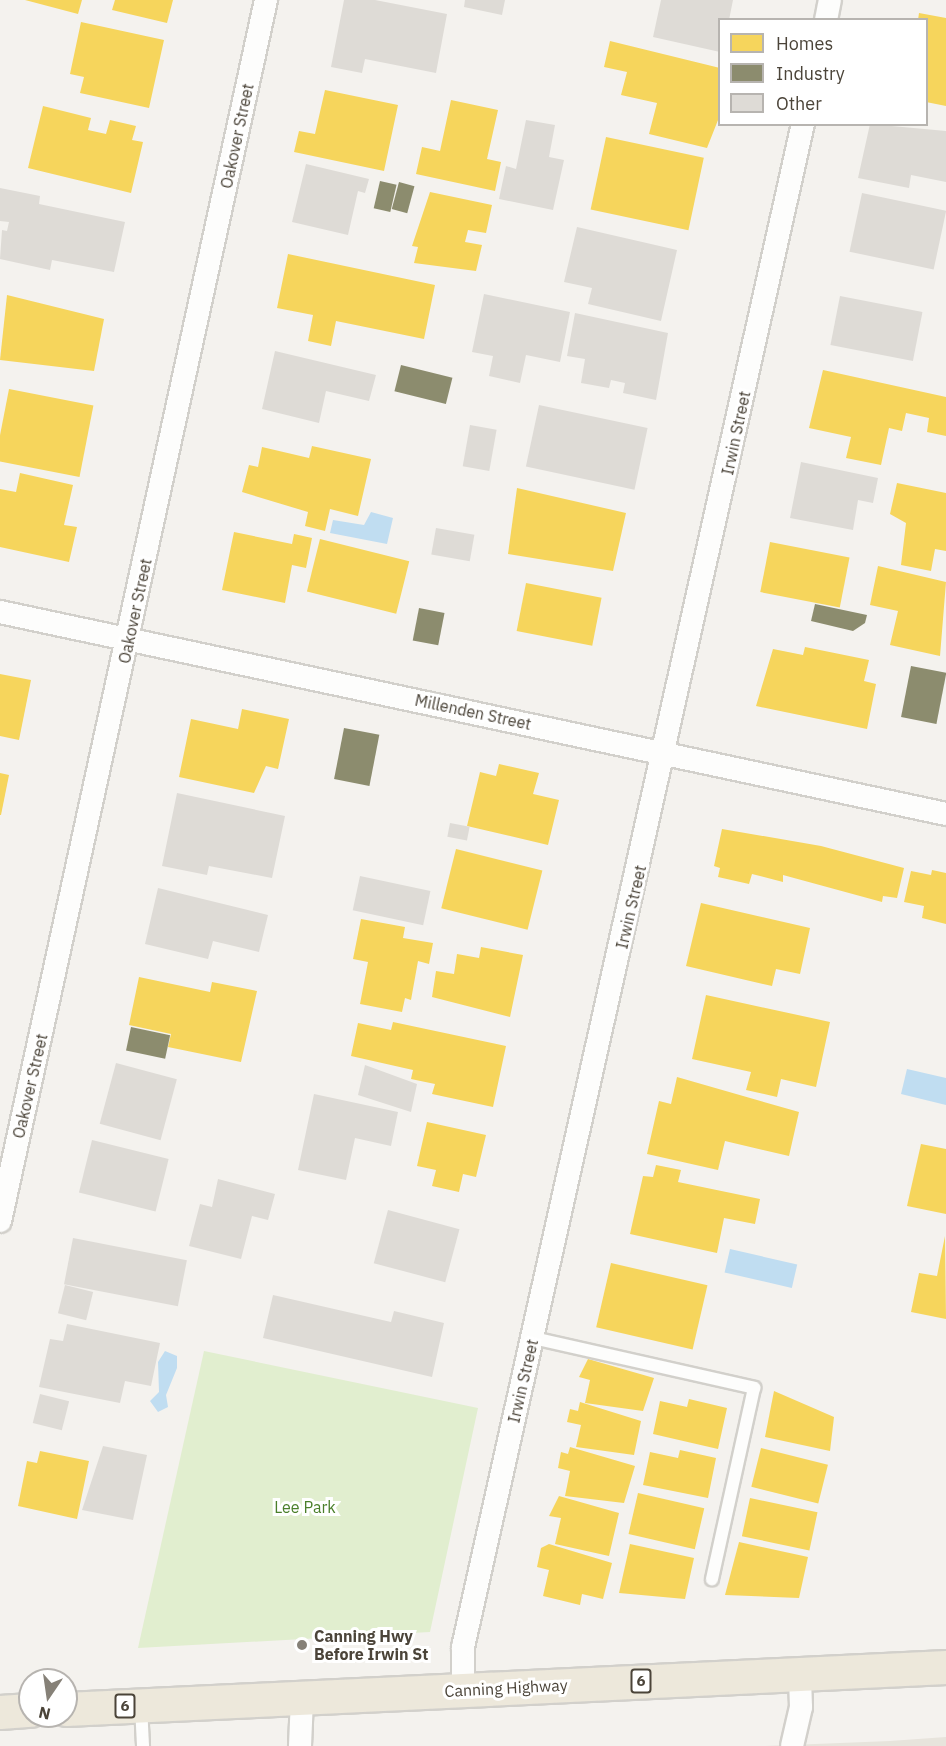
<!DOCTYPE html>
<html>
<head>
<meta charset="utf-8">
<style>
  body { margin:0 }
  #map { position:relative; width:946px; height:1746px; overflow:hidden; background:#f4f2ee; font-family:"IBM Plex Sans",sans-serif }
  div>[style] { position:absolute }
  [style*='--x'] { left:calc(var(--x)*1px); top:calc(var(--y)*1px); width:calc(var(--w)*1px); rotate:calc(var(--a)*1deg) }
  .residential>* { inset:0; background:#e7e4dc }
  .green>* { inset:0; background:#e1eecf }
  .water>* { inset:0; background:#c0ddf1; transform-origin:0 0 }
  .homes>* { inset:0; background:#f6d55c; transform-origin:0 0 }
  .industry>* { inset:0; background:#8c8c6e; transform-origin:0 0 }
  .building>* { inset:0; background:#dedbd6; transform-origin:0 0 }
  .roads { filter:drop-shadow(2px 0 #d2d0cb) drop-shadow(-2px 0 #d2d0cb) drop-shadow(0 2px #d2d0cb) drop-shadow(0 -2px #d2d0cb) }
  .lane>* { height:12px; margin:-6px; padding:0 6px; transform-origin:6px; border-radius:6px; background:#fdfdfc }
  .street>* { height:22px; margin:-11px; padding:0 11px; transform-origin:11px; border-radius:11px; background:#fdfdfc }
  .highway>* { height:33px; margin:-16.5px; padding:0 16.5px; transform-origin:16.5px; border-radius:16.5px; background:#ede8db }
  .dots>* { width:16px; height:16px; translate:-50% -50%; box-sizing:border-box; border:3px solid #fff; border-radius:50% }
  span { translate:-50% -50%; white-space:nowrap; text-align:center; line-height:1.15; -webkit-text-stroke:6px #fff; paint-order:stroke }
  .shield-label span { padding:2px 4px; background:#fff; border:2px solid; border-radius:4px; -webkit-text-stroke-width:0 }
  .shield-label { font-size:15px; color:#4b4439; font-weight:700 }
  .street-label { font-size:16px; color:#4b4439 }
  .park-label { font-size:16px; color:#4a7f2a }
  .poi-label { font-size:16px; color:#4b4439; font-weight:700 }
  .left { translate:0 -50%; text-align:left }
  .legend { position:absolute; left:718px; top:18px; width:210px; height:108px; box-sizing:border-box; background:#fff; border:2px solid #b7b4b0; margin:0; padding:8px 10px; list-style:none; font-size:18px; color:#4b4439 }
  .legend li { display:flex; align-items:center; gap:12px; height:30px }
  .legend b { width:30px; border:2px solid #b7b4b0 }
  .north { position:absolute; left:18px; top:1668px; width:60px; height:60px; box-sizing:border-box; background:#fff; border:2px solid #b7b4b0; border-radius:50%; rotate:193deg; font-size:16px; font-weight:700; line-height:24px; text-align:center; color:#4b4439 }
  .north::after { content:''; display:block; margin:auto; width:21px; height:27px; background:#868178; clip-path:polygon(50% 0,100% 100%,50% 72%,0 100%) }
</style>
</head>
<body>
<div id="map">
  <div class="residential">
    <i style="clip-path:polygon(946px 1737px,946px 1746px,765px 1746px,890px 1741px)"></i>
  </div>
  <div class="green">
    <i style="clip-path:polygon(204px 1351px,478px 1408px,430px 1632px,138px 1648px)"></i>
  </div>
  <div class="water">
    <i style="clip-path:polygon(371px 512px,393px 518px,387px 544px,330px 533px,333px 520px,364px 525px)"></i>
    <i style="clip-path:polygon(907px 1069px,946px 1078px,946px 1105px,901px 1094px)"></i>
    <i style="left:730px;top:1249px;width:69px;height:24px;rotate:13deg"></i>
    <i style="clip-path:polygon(165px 1351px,177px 1356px,177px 1368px,166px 1395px,168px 1407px,158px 1412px,150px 1401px,159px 1392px,158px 1362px)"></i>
  </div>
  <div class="homes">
    <i style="clip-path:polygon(25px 0,82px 0,78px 14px)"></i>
    <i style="clip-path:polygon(115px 0,173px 0,167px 23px,112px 10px)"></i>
    <i style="clip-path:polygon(919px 13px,946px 18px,946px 106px,926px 102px,926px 20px,918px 20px)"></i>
    <i style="clip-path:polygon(81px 22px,164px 40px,149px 108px,80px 93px,84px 77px,70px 74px)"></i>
    <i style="clip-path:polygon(610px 41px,720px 68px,720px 115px,707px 148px,649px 134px,657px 103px,621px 95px,627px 72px,604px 67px)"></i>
    <i style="clip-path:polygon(325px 90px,398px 105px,384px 171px,294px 152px,299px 131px,315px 134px)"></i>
    <i style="clip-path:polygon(451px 100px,498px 110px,487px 159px,501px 162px,495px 191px,416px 174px,422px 147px,440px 151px)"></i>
    <i style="clip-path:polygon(43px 106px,91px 118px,88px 130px,106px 134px,110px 120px,136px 126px,132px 140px,143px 142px,131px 193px,28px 168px)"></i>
    <i style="left:606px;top:137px;width:100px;height:74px;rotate:12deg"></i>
    <i style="clip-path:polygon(430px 192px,492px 205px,486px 233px,468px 230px,465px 242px,482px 245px,476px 271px,414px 263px,418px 247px,412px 246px)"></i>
    <i style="clip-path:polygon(288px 254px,435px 285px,424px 339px,336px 321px,331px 346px,308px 341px,313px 315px,277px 308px)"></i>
    <i style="clip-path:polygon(7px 295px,104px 319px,94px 371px,0 360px)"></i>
    <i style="clip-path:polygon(823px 370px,946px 397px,946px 436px,927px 432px,929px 418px,906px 413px,902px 431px,889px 428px,881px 465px,846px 458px,851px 437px,809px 428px)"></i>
    <i style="left:9px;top:389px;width:86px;height:73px;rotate:11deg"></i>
    <i style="clip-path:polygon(312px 446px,371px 459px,358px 516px,330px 509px,325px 531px,305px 526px,308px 512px,242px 492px,249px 465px,258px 467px,262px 447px,309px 458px)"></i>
    <i style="clip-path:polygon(20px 473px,73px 485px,64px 525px,77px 527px,69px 562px,0 547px,0 489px,16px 492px)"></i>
    <i style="clip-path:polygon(897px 483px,946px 493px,946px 551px,935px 549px,931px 571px,901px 565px,906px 523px,890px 514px)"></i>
    <i style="clip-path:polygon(517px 488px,626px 513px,613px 571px,508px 554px)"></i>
    <i style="clip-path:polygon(234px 532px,292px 544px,294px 534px,312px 538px,306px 568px,292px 565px,285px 603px,222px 590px)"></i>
    <i style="left:320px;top:539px;width:92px;height:54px;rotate:14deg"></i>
    <i style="left:770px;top:542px;width:81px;height:51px;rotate:11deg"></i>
    <i style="clip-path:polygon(878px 566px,946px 582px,940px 656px,890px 645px,898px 611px,870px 605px)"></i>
    <i style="left:526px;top:583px;width:77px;height:49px;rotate:11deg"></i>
    <i style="clip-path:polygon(805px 647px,869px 660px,864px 681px,876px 684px,867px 729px,756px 706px,773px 649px,803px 655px)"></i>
    <i style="clip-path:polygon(0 674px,31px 680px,19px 740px,0 736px)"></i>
    <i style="clip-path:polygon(242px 709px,289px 719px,278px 769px,266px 766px,254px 793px,179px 777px,191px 719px,238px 729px)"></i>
    <i style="clip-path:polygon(499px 764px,539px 773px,533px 794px,559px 800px,548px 845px,467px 826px,480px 772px,496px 776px)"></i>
    <i style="clip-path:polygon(0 773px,9px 775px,1px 815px,0 815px)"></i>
    <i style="clip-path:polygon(722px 829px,821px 846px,904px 868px,897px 898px,883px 896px,882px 902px,783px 875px,783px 882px,752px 874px,749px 884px,718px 877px,720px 868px,714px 866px)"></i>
    <i style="left:456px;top:849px;width:89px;height:61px;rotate:14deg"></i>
    <i style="clip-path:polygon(932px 870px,946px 873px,946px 924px,922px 918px,924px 906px,904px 902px,911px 871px,931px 875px)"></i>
    <i style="clip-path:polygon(701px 903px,810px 928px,800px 974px,776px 969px,772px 986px,686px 966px)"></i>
    <i style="clip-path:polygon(361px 919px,405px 927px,403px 938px,433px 943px,429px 964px,418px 961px,411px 1000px,405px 998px,402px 1012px,360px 1004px,368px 962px,353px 959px)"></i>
    <i style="clip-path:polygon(481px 947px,523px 955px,510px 1017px,432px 997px,436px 971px,454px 974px,457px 954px,479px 958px)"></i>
    <i style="clip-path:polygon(139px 977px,210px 992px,212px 982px,257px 991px,241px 1062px,168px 1047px,171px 1034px,129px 1025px)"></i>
    <i style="clip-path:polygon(706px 995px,830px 1022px,816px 1087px,781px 1079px,777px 1097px,746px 1090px,751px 1072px,692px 1059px)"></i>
    <i style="clip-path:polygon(393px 1022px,506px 1046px,493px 1107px,432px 1094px,435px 1084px,411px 1079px,413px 1070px,351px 1056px,358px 1023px,391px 1030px)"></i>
    <i style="clip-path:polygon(677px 1077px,799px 1112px,789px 1156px,725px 1141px,718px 1170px,647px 1154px,659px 1101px,671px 1104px)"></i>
    <i style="clip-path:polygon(427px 1122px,486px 1135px,476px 1177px,463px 1174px,459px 1192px,432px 1186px,436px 1170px,417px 1166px)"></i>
    <i style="clip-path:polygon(921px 1144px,946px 1149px,946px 1214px,907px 1206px)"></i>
    <i style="clip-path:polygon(656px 1165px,681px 1170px,678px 1182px,760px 1199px,755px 1224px,724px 1218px,717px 1253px,630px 1234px,643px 1176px,653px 1177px)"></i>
    <i style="clip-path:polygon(945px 1236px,946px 1319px,911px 1312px,919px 1273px,937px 1276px)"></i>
    <i style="left:611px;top:1263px;width:99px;height:66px;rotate:13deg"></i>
    <i style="clip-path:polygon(588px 1359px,654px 1378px,643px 1411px,585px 1403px,590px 1380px,579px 1377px)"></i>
    <i style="clip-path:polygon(774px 1391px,834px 1417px,830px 1451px,765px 1437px)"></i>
    <i style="clip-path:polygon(689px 1399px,727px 1408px,718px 1449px,653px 1434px,660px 1401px,687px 1407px)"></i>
    <i style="clip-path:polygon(580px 1402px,641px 1421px,634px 1455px,576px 1447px,581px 1425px,567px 1422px,570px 1409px,578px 1411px)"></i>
    <i style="clip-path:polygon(570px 1447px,635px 1466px,624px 1503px,565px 1496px,570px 1471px,558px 1468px,561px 1452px,568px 1454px)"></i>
    <i style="left:761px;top:1448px;width:69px;height:40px;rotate:14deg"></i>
    <i style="clip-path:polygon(680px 1450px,716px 1458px,708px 1498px,643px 1485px,650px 1452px,678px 1458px)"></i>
    <i style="clip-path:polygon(40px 1451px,89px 1461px,77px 1519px,18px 1506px,27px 1461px,37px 1463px)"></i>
    <i style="left:638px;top:1493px;width:68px;height:42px;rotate:13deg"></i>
    <i style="clip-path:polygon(559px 1496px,619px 1513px,609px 1556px,555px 1544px,561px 1518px,549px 1516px)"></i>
    <i style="left:750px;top:1498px;width:69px;height:39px;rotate:12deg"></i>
    <i style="clip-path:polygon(739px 1542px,808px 1557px,799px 1598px,725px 1595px)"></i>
    <i style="clip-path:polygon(549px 1544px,612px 1563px,603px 1599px,582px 1594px,580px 1605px,543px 1596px,549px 1570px,537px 1567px,541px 1548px)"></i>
    <i style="clip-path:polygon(630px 1544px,694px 1558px,685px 1599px,619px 1593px)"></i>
  </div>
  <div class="industry">
    <i style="left:380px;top:181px;width:17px;height:28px;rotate:13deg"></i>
    <i style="left:399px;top:182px;width:16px;height:28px;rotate:15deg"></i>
    <i style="left:401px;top:365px;width:53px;height:27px;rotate:14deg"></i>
    <i style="clip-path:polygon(815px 604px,867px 615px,865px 623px,853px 631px,811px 621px)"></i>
    <i style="left:419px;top:608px;width:26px;height:33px;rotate:11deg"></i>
    <i style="left:911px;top:666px;width:36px;height:52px;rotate:11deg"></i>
    <i style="left:344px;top:728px;width:36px;height:52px;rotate:11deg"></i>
    <i style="left:131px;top:1027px;width:40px;height:24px;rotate:12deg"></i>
  </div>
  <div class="building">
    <i style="clip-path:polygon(344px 0,375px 0,447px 14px,436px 73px,365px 59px,362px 73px,331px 67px)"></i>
    <i style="clip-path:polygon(465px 0,505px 0,502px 15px,464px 7px)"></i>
    <i style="clip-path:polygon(661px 0,733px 0,729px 20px,720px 20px,720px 52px,653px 37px)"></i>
    <i style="clip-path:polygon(526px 120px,555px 125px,549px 157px,564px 160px,553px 210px,499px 199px,506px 166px,516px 169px)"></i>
    <i style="clip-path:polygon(870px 124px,946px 131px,946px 182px,911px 175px,909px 188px,858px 178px)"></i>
    <i style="clip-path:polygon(306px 164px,369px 179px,365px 193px,358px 191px,348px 235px,292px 222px)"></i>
    <i style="clip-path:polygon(0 188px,40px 196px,39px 204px,125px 222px,114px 272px,52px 260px,50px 270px,0 259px,2px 230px,7px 231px,9px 222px,0 221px)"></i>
    <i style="left:862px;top:193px;width:86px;height:60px;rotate:12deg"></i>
    <i style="clip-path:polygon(577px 227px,677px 250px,661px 321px,588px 304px,592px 288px,564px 282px)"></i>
    <i style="clip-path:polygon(484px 294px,570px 312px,560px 362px,526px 355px,520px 383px,489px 376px,493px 356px,472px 352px)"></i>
    <i style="left:840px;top:296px;width:84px;height:50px;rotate:11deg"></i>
    <i style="clip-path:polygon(575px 313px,668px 333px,656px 400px,623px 393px,625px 383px,611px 380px,609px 388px,581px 383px,585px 359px,567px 356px)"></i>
    <i style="clip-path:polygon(275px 351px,376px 375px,369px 401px,326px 391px,319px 423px,262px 409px)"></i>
    <i style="left:539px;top:405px;width:111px;height:63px;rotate:12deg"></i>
    <i style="left:470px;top:425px;width:27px;height:42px;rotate:10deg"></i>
    <i style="clip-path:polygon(801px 462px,878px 478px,873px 503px,858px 500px,853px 530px,790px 518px)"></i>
    <i style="left:436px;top:528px;width:39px;height:27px;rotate:10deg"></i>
    <i style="clip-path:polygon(177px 793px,285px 816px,272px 878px,209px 866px,207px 875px,162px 866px)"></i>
    <i style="left:450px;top:823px;width:20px;height:14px;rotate:11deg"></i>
    <i style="left:360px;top:876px;width:72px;height:35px;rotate:12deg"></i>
    <i style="clip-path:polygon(158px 888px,268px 915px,259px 952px,213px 941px,208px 959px,145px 944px)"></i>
    <i style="left:116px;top:1063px;width:63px;height:63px;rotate:15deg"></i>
    <i style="clip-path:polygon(365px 1065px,417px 1084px,411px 1112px,358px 1095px)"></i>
    <i style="clip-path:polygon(314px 1094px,398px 1112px,391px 1146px,355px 1138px,346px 1180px,298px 1170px)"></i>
    <i style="left:92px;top:1140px;width:79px;height:54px;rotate:14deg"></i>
    <i style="clip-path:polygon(218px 1179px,275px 1194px,268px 1220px,252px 1216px,241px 1259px,189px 1246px,200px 1204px,212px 1207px)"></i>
    <i style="left:388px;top:1210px;width:74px;height:55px;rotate:15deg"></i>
    <i style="left:73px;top:1238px;width:116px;height:47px;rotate:11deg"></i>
    <i style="left:65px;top:1285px;width:29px;height:29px;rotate:14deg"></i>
    <i style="clip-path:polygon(273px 1295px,391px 1322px,394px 1311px,444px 1323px,432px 1377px,263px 1338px)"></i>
    <i style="clip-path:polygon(67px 1324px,160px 1343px,151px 1386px,125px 1381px,120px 1403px,39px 1387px,50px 1339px,63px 1341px)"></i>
    <i style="left:40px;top:1394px;width:30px;height:30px;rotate:14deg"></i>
    <i style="clip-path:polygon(103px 1446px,147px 1455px,133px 1520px,82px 1510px)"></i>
  </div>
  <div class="roads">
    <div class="lane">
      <i style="--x:533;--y:1338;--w:227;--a:12.7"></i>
      <i style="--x:754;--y:1388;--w:196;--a:102.4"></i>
      <i style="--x:141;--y:1706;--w:40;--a:87.1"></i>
    </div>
    <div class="street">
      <i style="--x:826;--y:20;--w:20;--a:-79"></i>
      <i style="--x:0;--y:612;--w:967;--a:12.05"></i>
      <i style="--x:0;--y:1221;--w:1250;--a:-77.71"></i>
      <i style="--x:463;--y:1690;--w:43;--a:-90"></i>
      <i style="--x:463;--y:1647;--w:1560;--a:-77.42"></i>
      <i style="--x:300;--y:1746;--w:48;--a:-87.6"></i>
      <i style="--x:792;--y:1746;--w:40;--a:-77"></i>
      <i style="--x:801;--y:1707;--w:34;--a:-92"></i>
    </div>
    <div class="highway">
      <i style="--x:66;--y:1709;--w:881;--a:-2.73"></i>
      <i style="--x:0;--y:1712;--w:30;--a:-4"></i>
    </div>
  </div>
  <div class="dots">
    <i style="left:302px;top:1645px;background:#868178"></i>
  </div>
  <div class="shield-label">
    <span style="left:641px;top:1681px">6</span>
    <span style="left:125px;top:1706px">6</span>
  </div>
  <div class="street-label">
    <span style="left:237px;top:136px;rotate:-78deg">Oakover Street</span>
    <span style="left:736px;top:433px;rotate:-78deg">Irwin Street</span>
    <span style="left:135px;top:611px;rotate:-78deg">Oakover Street</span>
    <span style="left:473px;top:712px;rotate:12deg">Millenden Street</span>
    <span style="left:631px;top:907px;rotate:-77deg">Irwin Street</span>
    <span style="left:30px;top:1086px;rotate:-77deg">Oakover Street</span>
    <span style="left:523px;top:1381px;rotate:-77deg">Irwin Street</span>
    <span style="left:506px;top:1688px;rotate:-3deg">Canning Highway</span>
  </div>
  <div class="park-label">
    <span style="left:305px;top:1507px">Lee Park</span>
  </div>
  <div class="poi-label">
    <span class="left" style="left:314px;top:1645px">Canning Hwy<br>Before Irwin St</span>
  </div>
  <ul class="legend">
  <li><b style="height:16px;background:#f6d55c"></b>Homes</li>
  <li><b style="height:16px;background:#8c8c6e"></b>Industry</li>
  <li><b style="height:16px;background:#dedbd6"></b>Other</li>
  </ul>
  <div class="north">N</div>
</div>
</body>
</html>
